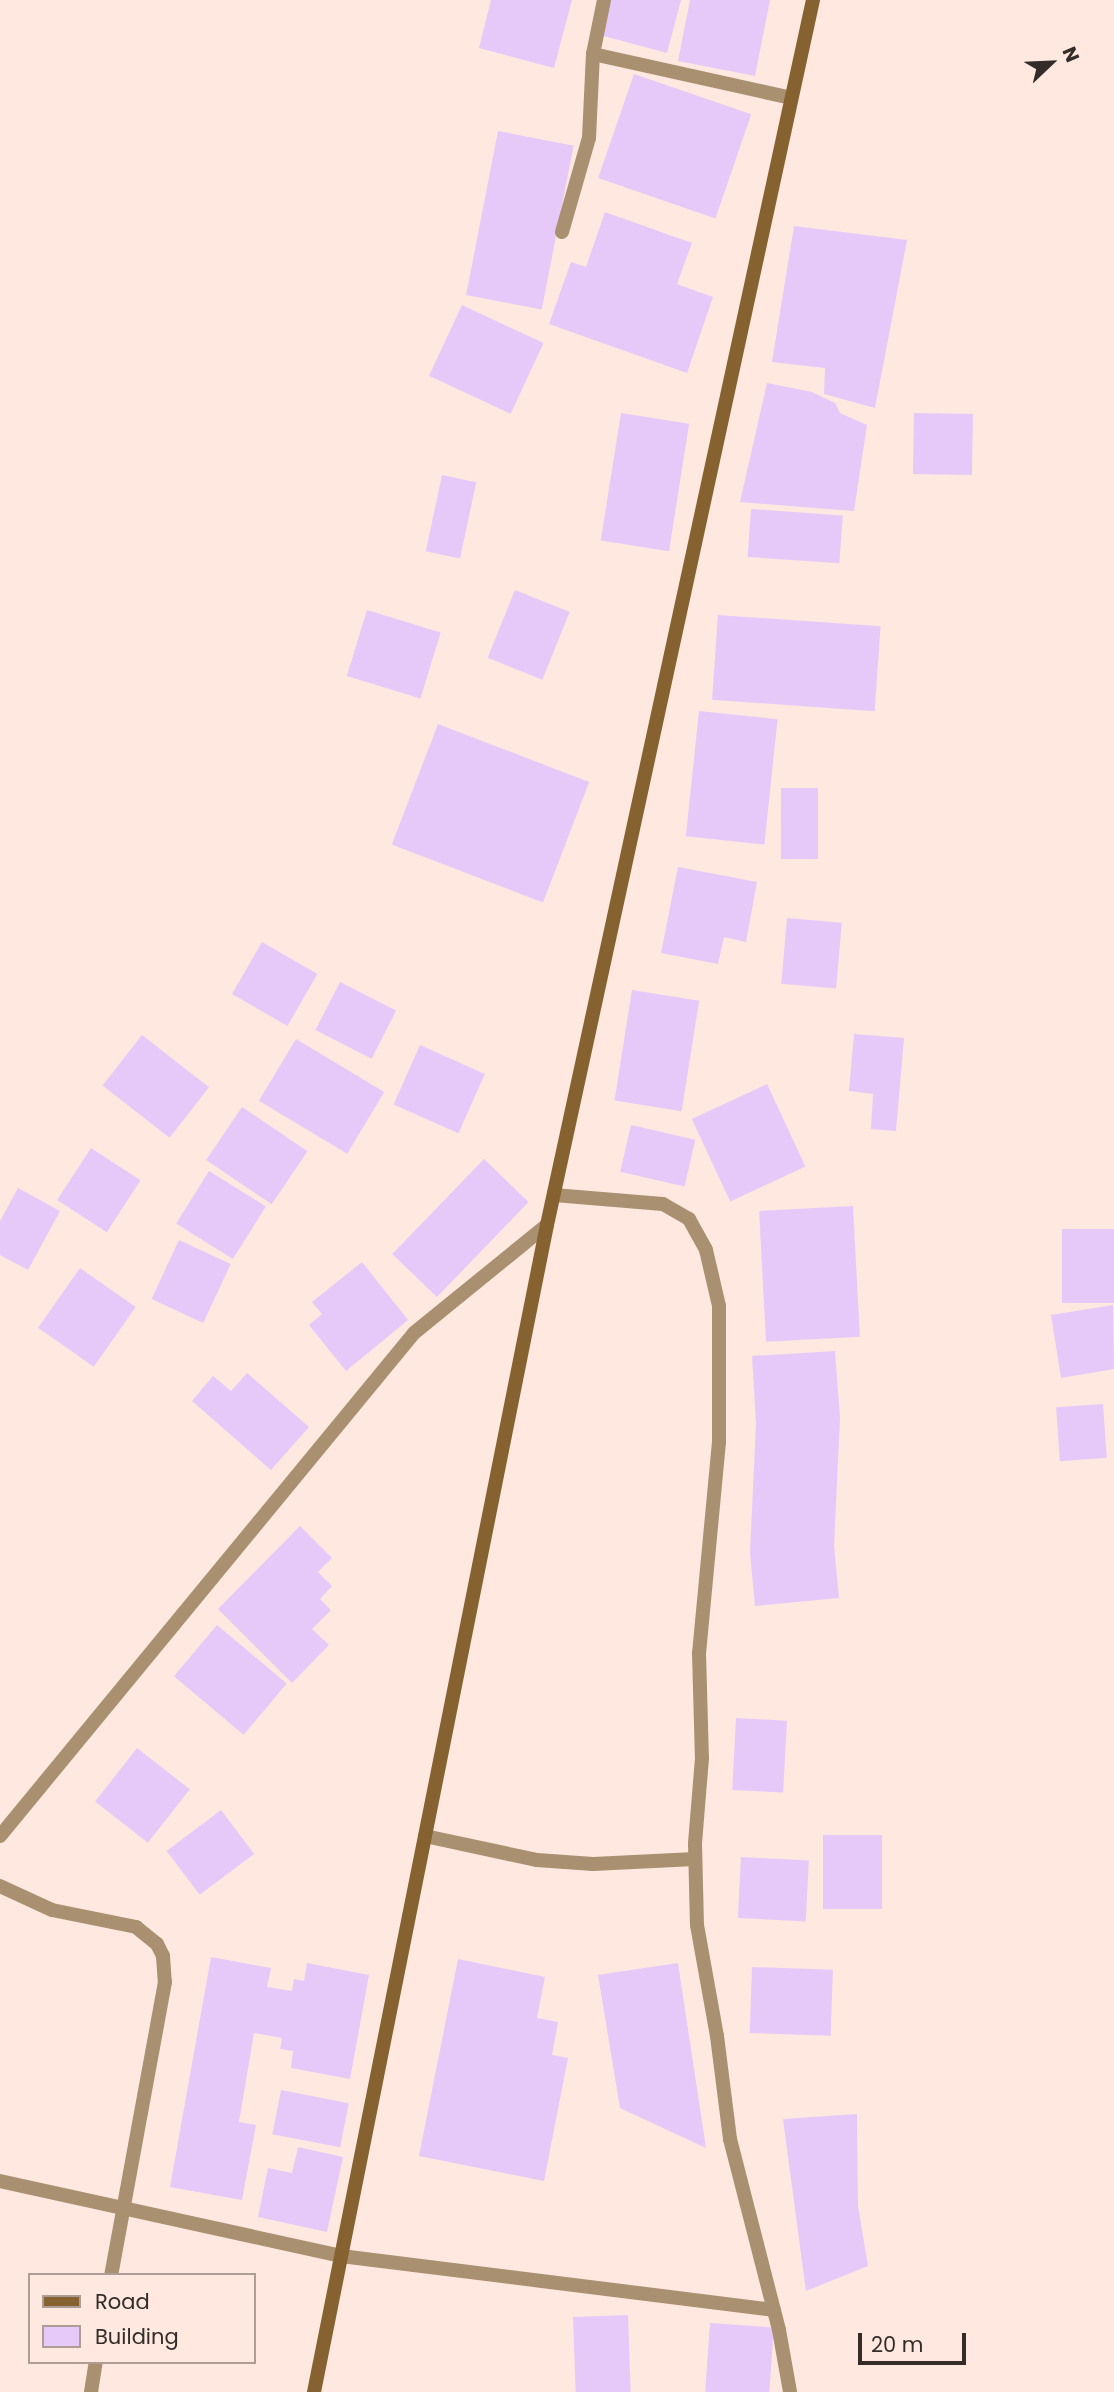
<!DOCTYPE html>
<html>
<head>
<meta charset="utf-8">
<style>
  body { margin:0 }
  #map { position:relative; width:1114px; height:2392px; overflow:hidden; background:#fee8df; font-family:Poppins,sans-serif }
  div>[style] { position:absolute }
  [style*='--x'] { left:calc(var(--x)*1px); top:calc(var(--y)*1px); width:calc(var(--w)*1px); rotate:calc(var(--a)*1deg) }
  .building>* { inset:0; background:#e7c9f9; transform-origin:0 0 }
  .service>* { height:14px; margin:-7px; padding:0 7px; transform-origin:7px; border-radius:7px; background:#a99070 }
  .minor>* { height:14px; margin:-7px; padding:0 7px; transform-origin:7px; border-radius:7px; background:#a99070 }
  .tertiary>* { height:14px; margin:-7px; padding:0 7px; transform-origin:7px; border-radius:7px; background:#a99070 }
  .secondary>* { height:14px; margin:-7px; padding:0 7px; transform-origin:7px; border-radius:7px; background:#866230 }
  span { translate:-50% -50%; white-space:nowrap; text-align:center; line-height:1.15; -webkit-text-stroke:6px #fee8df; paint-order:stroke }
  .legend { position:absolute; left:28px; top:2273px; width:228px; height:91px; box-sizing:border-box; background:#fee8df; border:2px solid #ad9d96; margin:0; padding:9px 12px; list-style:none; font-size:21px; color:#342c29 }
  .legend li { display:flex; align-items:center; gap:14px; height:35px }
  .legend b { width:35px; border:2px solid #ad9d96 }
  .north { position:absolute; left:1016px; top:28px; width:70px; height:70px; -webkit-text-stroke:5px #fee8df; paint-order:stroke; rotate:67deg; font-size:19px; font-weight:700; line-height:28px; text-align:center; color:#342c29 }
  .north::after { content:''; display:block; margin:auto; width:24px; height:32px; background:#342c29; clip-path:polygon(50% 0,100% 100%,50% 72%,0 100%) }
  .scale { position:absolute; left:858px; top:2333px; width:108px; height:32px; box-sizing:border-box; border:4px solid #342c29; border-top:0; padding-left:9px; font-size:21px; line-height:24px; white-space:nowrap; color:#342c29; -webkit-text-stroke:5px #fee8df; paint-order:stroke }
</style>
</head>
<body>
<div id="map">
  <div class="building">
    <i style="clip-path:polygon(491px 0,572px 0,554px 68px,479px 48px)"></i>
    <i style="clip-path:polygon(609px 0,681px 0,667px 53px,600px 35px)"></i>
    <i style="clip-path:polygon(690px 0,770px 0,755px 76px,678px 61px)"></i>
    <i style="left:634px;top:74px;width:124px;height:110px;rotate:19deg"></i>
    <i style="left:498px;top:131px;width:77px;height:167px;rotate:11deg"></i>
    <i style="clip-path:polygon(605px 212px,692px 243px,677px 284px,713px 297px,687px 373px,549px 324px,571px 262px,586px 267px)"></i>
    <i style="clip-path:polygon(794px 226px,907px 240px,875px 408px,824px 394px,825px 368px,772px 362px)"></i>
    <i style="left:462px;top:305px;width:90px;height:78px;rotate:25deg"></i>
    <i style="clip-path:polygon(767px 383px,812px 392px,835px 403px,840px 413px,867px 425px,854px 511px,740px 502px)"></i>
    <i style="left:621px;top:413px;width:69px;height:129px;rotate:9deg"></i>
    <i style="left:914px;top:413px;width:59px;height:61px;rotate:1deg"></i>
    <i style="left:442px;top:475px;width:35px;height:78px;rotate:12deg"></i>
    <i style="left:751px;top:509px;width:92px;height:48px;rotate:4deg"></i>
    <i style="left:515px;top:590px;width:59px;height:73px;rotate:22deg"></i>
    <i style="left:367px;top:610px;width:77px;height:69px;rotate:17deg"></i>
    <i style="left:718px;top:615px;width:163px;height:85px;rotate:4deg"></i>
    <i style="left:699px;top:711px;width:79px;height:126px;rotate:6deg"></i>
    <i style="left:438px;top:724px;width:162px;height:129px;rotate:21deg"></i>
    <i style="left:781px;top:788px;width:37px;height:71px"></i>
    <i style="clip-path:polygon(678px 867px,757px 882px,746px 942px,724px 937px,718px 964px,661px 953px)"></i>
    <i style="left:787px;top:918px;width:55px;height:66px;rotate:5deg"></i>
    <i style="left:262px;top:942px;width:64px;height:60px;rotate:30deg"></i>
    <i style="left:340px;top:982px;width:63px;height:54px;rotate:27deg"></i>
    <i style="left:632px;top:990px;width:68px;height:112px;rotate:9deg"></i>
    <i style="clip-path:polygon(854px 1034px,904px 1038px,896px 1131px,871px 1129px,873px 1094px,849px 1091px)"></i>
    <i style="left:142px;top:1035px;width:85px;height:64px;rotate:38deg"></i>
    <i style="left:296px;top:1039px;width:103px;height:72px;rotate:31deg"></i>
    <i style="left:420px;top:1045px;width:71px;height:65px;rotate:24deg"></i>
    <i style="left:767px;top:1084px;width:91px;height:83px;rotate:65deg"></i>
    <i style="left:242px;top:1107px;width:79px;height:64px;rotate:34deg"></i>
    <i style="left:631px;top:1125px;width:66px;height:48px;rotate:13deg"></i>
    <i style="left:91px;top:1148px;width:59px;height:62px;rotate:33deg"></i>
    <i style="left:484px;top:1159px;width:62px;height:132px;rotate:44deg"></i>
    <i style="left:209px;top:1171px;width:67px;height:62px;rotate:32deg"></i>
    <i style="clip-path:polygon(18px 1188px,60px 1211px,28px 1270px,0 1255px,0 1221px)"></i>
    <i style="left:853px;top:1206px;width:131px;height:94px;rotate:87deg"></i>
    <i style="left:1114px;top:1229px;width:74px;height:52px;rotate:90deg"></i>
    <i style="left:179px;top:1240px;width:57px;height:65px;rotate:25deg"></i>
    <i style="clip-path:polygon(362px 1262px,408px 1320px,346px 1371px,309px 1325px,322px 1314px,312px 1302px)"></i>
    <i style="left:80px;top:1268px;width:68px;height:73px;rotate:35deg"></i>
    <i style="clip-path:polygon(1113px 1305px,1114px 1369px,1061px 1378px,1051px 1315px)"></i>
    <i style="clip-path:polygon(835px 1351px,840px 1418px,834px 1546px,839px 1598px,755px 1606px,750px 1553px,756px 1423px,752px 1356px)"></i>
    <i style="clip-path:polygon(247px 1373px,309px 1427px,271px 1470px,192px 1401px,213px 1376px,231px 1391px)"></i>
    <i style="left:1103px;top:1404px;width:54px;height:47px;rotate:86deg"></i>
    <i style="clip-path:polygon(300px 1526px,332px 1558px,318px 1572px,332px 1586px,320px 1599px,331px 1610px,312px 1629px,329px 1645px,292px 1683px,218px 1609px)"></i>
    <i style="left:217px;top:1625px;width:91px;height:67px;rotate:40deg"></i>
    <i style="left:736px;top:1718px;width:51px;height:72px;rotate:3deg"></i>
    <i style="left:137px;top:1748px;width:67px;height:68px;rotate:38deg"></i>
    <i style="left:221px;top:1810px;width:55px;height:68px;rotate:53deg"></i>
    <i style="left:823px;top:1835px;width:59px;height:74px"></i>
    <i style="left:741px;top:1857px;width:68px;height:61px;rotate:3deg"></i>
    <i style="clip-path:polygon(211px 1957px,271px 1968px,267px 1987px,292px 1991px,294px 1979px,304px 1981px,307px 1963px,369px 1975px,350px 2079px,291px 2068px,293px 2051px,280px 2049px,282px 2038px,254px 2033px,239px 2122px,256px 2125px,242px 2200px,170px 2187px)"></i>
    <i style="clip-path:polygon(458px 1959px,545px 1977px,537px 2018px,558px 2022px,552px 2055px,568px 2058px,544px 2181px,419px 2156px)"></i>
    <i style="clip-path:polygon(678px 1963px,706px 2148px,620px 2108px,598px 1975px)"></i>
    <i style="left:752px;top:1967px;width:81px;height:66px;rotate:2deg"></i>
    <i style="left:281px;top:2090px;width:69px;height:45px;rotate:11deg"></i>
    <i style="clip-path:polygon(857px 2114px,858px 2206px,868px 2266px,806px 2291px,783px 2119px)"></i>
    <i style="clip-path:polygon(298px 2147px,343px 2157px,327px 2232px,258px 2217px,268px 2168px,292px 2173px)"></i>
    <i style="left:628px;top:2315px;width:77px;height:55px;rotate:88deg"></i>
    <i style="left:710px;top:2323px;width:64px;height:69px;rotate:4deg"></i>
  </div>
  <div class="service">
    <i style="--x:593;--y:54;--w:203;--a:12.5"></i>
    <i style="--x:562;--y:232;--w:98;--a:-74"></i>
    <i style="--x:589;--y:138;--w:84;--a:-87.3"></i>
    <i style="--x:593;--y:54;--w:55;--a:-78.5"></i>
  </div>
  <div class="minor">
    <i style="--x:554;--y:1195;--w:109;--a:4.7"></i>
    <i style="--x:663;--y:1204;--w:30;--a:30"></i>
    <i style="--x:689;--y:1219;--w:35;--a:61"></i>
    <i style="--x:706;--y:1250;--w:57;--a:76.9"></i>
    <i style="--x:719;--y:1306;--w:136;--a:90"></i>
    <i style="--x:719;--y:1442;--w:212;--a:95.4"></i>
    <i style="--x:699;--y:1653;--w:105;--a:88.4"></i>
    <i style="--x:702;--y:1758;--w:86;--a:94.7"></i>
    <i style="--x:695;--y:1844;--w:81;--a:88.6"></i>
    <i style="--x:697;--y:1925;--w:113;--a:79.8"></i>
    <i style="--x:717;--y:2036;--w:104;--a:82.8"></i>
    <i style="--x:730;--y:2139;--w:197;--a:75.6"></i>
    <i style="--x:779;--y:2330;--w:63;--a:79.9"></i>
    <i style="--x:425;--y:1836;--w:115;--a:12.1"></i>
    <i style="--x:537;--y:1860;--w:56;--a:4.1"></i>
    <i style="--x:593;--y:1864;--w:102;--a:-2.8"></i>
    <i style="--x:0;--y:1886;--w:57;--a:24.8"></i>
    <i style="--x:52;--y:1910;--w:86;--a:11.4"></i>
    <i style="--x:136;--y:1927;--w:27;--a:39"></i>
    <i style="--x:157;--y:1944;--w:13;--a:63"></i>
    <i style="--x:163;--y:1956;--w:26;--a:86"></i>
    <i style="--x:165;--y:1982;--w:298;--a:100.4"></i>
    <i style="--x:0;--y:2181;--w:349;--a:12.4"></i>
    <i style="--x:341;--y:2256;--w:436;--a:7.1"></i>
    <i style="--x:91;--y:2392;--w:30;--a:-81"></i>
  </div>
  <div class="tertiary">
    <i style="--x:0;--y:1836;--w:651;--a:-50.54"></i>
    <i style="--x:414;--y:1333;--w:171;--a:-39.1"></i>
  </div>
  <div class="secondary">
    <i style="--x:314;--y:2392;--w:1190;--a:-78.71"></i>
    <i style="--x:547;--y:1225;--w:1254;--a:-77.75"></i>
  </div>
  <ul class="legend">
  <li><b style="height:9px;background:#866230"></b>Road</li>
  <li><b style="height:19px;background:#e7c9f9"></b>Building</li>
  </ul>
  <div class="north">N</div>
  <div class="scale">20 m</div>
</div>
</body>
</html>
